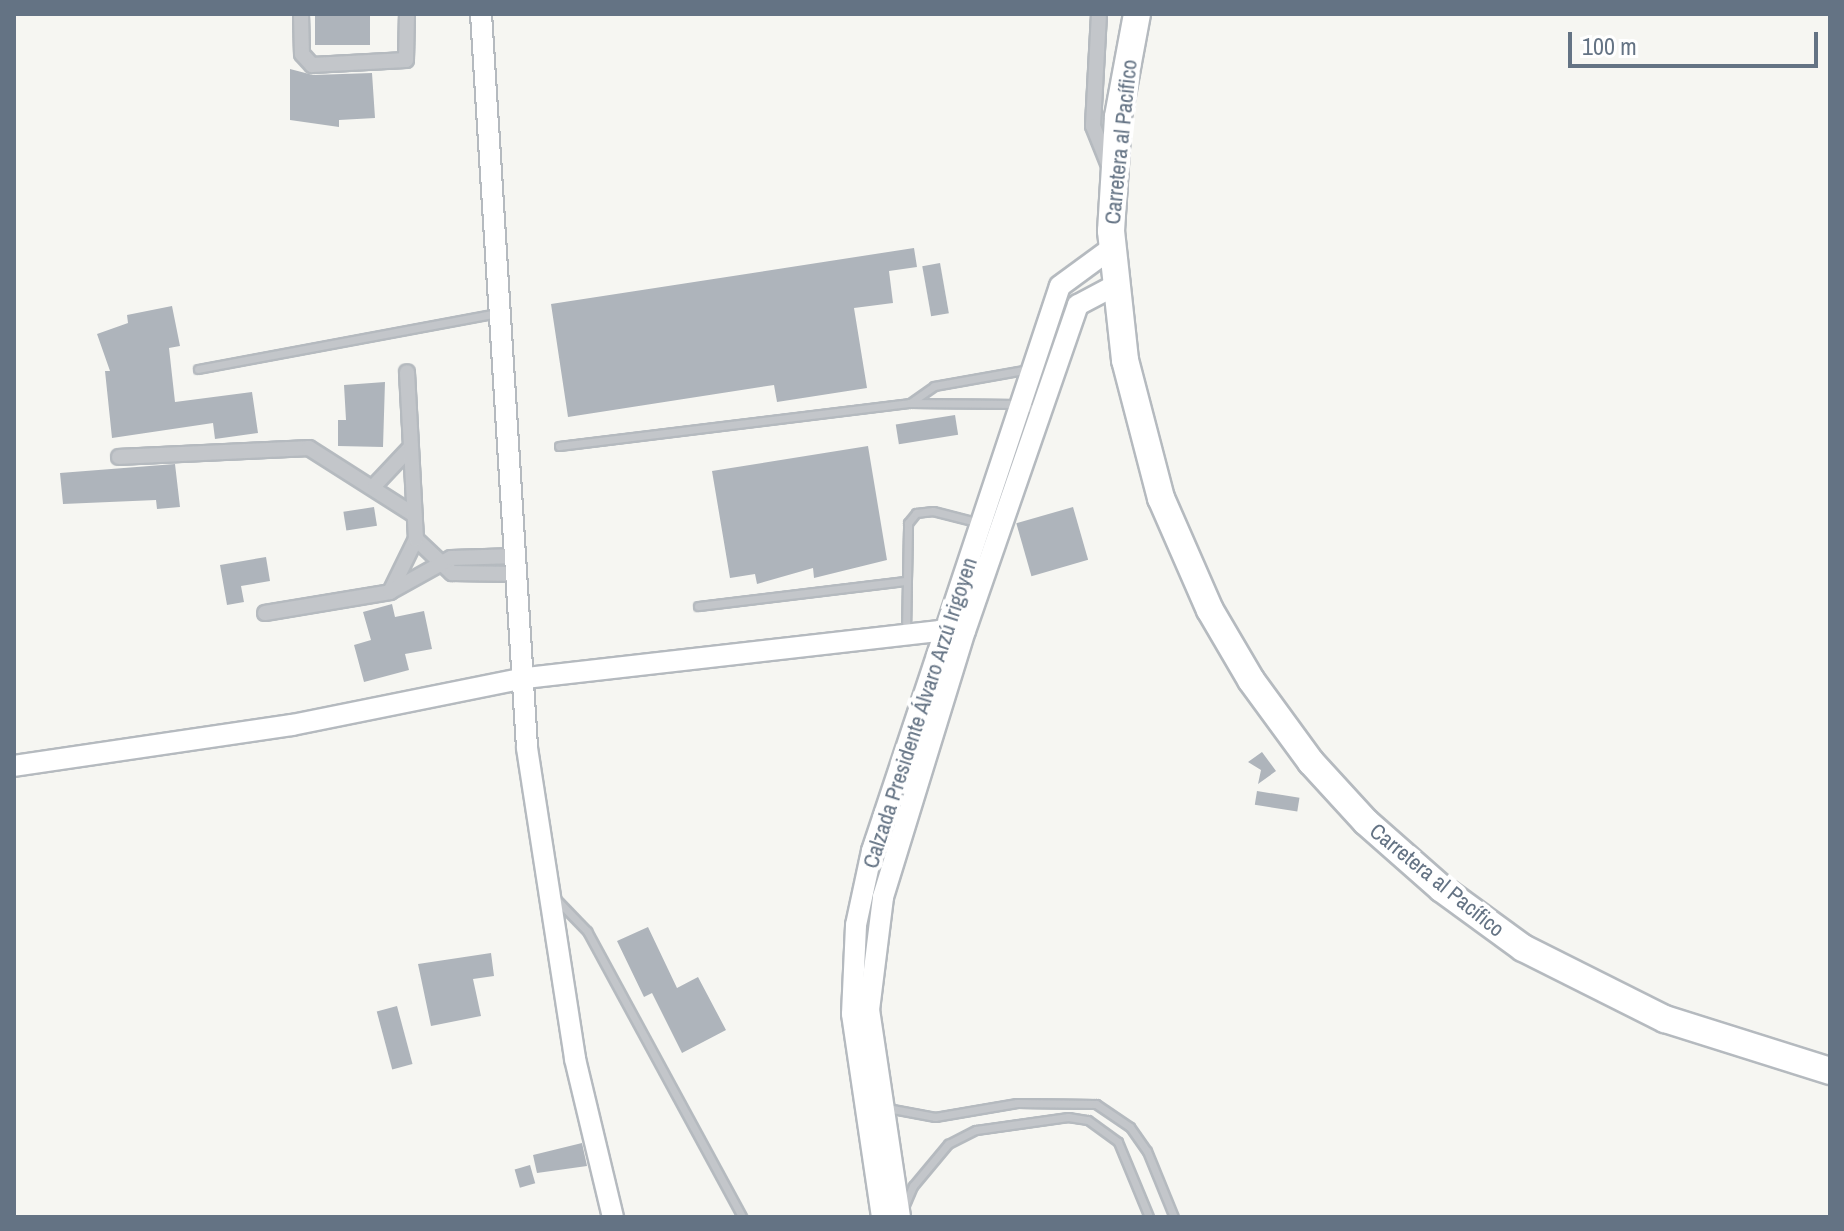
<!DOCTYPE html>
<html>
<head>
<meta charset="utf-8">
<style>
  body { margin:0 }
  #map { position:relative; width:1844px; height:1231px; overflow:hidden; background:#f6f6f2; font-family:"Archivo Narrow",sans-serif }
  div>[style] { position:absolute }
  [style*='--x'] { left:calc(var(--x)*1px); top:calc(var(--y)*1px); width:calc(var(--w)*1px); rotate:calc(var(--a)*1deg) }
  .building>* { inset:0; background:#aeb4bb; transform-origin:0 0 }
  .roads { filter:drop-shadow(2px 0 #b5babf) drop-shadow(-2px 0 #b5babf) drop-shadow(0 2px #b5babf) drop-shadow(0 -2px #b5babf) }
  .lane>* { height:7px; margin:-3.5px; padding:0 3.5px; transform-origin:3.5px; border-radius:3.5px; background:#c3c6ca }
  .street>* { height:14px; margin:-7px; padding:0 7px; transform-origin:7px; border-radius:7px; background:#c3c6ca }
  .secondary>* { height:20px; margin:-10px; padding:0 10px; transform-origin:10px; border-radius:10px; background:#fff }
  .highway>* { height:26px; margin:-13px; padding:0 13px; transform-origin:13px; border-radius:13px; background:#fff }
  span { translate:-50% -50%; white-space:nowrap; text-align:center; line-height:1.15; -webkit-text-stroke:8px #fff; paint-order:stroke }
  .street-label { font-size:22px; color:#647384 }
  .frame { position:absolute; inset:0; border:16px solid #647384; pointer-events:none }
  .scale { position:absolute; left:1568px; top:32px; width:250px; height:36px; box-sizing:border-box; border:4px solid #647384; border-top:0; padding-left:10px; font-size:24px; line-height:28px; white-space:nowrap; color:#647384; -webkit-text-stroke:6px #fff; paint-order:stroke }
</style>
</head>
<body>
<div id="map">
  <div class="building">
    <i style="left:315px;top:14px;width:55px;height:31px"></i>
    <i style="clip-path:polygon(290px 69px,313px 75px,372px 73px,375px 118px,339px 120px,339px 127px,290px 120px)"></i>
    <i style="clip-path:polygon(914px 248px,917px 267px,889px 271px,893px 303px,854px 308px,867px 388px,777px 402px,774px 385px,568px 417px,551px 304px)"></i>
    <i style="left:940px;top:263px;width:51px;height:18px;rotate:80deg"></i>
    <i style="clip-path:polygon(172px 306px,180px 346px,169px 348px,175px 402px,252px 392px,258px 433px,215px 439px,213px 423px,112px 438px,105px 371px,110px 371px,97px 334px,128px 323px,127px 315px)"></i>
    <i style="clip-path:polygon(385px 382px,383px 447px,338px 446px,338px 420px,346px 420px,344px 385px)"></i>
    <i style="left:955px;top:415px;width:20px;height:60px;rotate:81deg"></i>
    <i style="clip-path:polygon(868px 446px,887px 560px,814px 578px,813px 568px,757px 584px,755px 574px,730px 578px,712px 471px)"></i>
    <i style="clip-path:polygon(175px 464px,180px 507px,157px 509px,156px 500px,63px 504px,60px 473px)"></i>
    <i style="left:374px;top:507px;width:19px;height:31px;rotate:81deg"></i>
    <i style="left:1073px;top:507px;width:55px;height:59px;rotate:74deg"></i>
    <i style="clip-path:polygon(266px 557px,270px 581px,241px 586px,244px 602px,227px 605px,220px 565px)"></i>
    <i style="clip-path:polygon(392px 604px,395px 617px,424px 611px,432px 649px,405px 654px,409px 670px,364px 682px,354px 645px,371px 640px,363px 612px)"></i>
    <i style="clip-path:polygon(1262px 752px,1276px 771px,1258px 784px,1261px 770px,1248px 762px)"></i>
    <i style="left:1257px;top:791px;width:43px;height:14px;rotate:9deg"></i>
    <i style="clip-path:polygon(648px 927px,677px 988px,698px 977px,726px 1030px,682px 1053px,652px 993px,644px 997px,617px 941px)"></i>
    <i style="clip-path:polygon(491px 953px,494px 976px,473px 979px,481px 1016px,431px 1026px,418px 964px)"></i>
    <i style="left:397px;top:1006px;width:60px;height:21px;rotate:75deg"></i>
    <i style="clip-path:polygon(582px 1143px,587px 1166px,537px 1173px,533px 1155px)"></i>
    <i style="left:530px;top:1165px;width:19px;height:16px;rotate:74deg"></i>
  </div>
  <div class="roads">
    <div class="lane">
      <i style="--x:198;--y:369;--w:304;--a:-10.6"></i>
      <i style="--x:910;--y:403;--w:29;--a:-35"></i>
      <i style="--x:934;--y:386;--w:97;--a:-10.1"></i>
      <i style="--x:559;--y:446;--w:354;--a:-7"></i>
      <i style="--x:910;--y:403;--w:108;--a:0.5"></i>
      <i style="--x:1018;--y:404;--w:22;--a:18"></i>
      <i style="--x:698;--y:606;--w:209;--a:-6.9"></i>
      <i style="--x:906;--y:632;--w:109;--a:-88.9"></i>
      <i style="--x:908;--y:523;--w:13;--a:-51"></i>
      <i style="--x:916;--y:513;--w:17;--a:-7"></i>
      <i style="--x:933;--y:511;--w:49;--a:14.3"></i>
      <i style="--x:556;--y:899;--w:45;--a:45.9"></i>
      <i style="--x:587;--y:931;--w:325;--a:61.5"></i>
      <i style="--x:887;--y:1108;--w:49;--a:10.6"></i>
      <i style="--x:935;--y:1117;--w:83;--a:-9.7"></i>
      <i style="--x:1017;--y:1103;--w:79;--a:0.7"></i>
      <i style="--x:1096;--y:1104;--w:41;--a:34.1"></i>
      <i style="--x:1130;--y:1127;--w:29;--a:55"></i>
      <i style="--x:1147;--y:1151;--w:71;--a:67.8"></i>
      <i style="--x:904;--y:1207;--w:23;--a:-67"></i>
      <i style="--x:913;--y:1186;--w:55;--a:-50.2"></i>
      <i style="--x:948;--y:1144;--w:31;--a:-27"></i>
      <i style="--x:976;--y:1130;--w:93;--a:-8"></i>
      <i style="--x:1068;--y:1117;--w:20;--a:9"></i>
      <i style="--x:1088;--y:1120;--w:37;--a:36"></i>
      <i style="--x:1118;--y:1142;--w:81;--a:67.5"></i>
    </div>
    <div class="street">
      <i style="--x:301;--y:14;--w:40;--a:88.6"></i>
      <i style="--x:302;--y:54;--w:15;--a:48"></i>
      <i style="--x:312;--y:65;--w:94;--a:-3"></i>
      <i style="--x:406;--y:60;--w:46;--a:-88.8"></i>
      <i style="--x:1099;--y:14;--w:112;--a:93.1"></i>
      <i style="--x:1093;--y:126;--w:51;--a:68"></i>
      <i style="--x:119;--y:457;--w:190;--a:-2.7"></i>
      <i style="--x:309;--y:448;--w:125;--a:32.5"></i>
      <i style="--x:375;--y:485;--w:48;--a:-46.7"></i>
      <i style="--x:416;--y:539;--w:50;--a:43.4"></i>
      <i style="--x:452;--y:573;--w:66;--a:0.9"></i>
      <i style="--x:390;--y:592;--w:59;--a:-63.9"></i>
      <i style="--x:416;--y:539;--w:167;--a:-93.1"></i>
      <i style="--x:265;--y:613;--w:127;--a:-9.5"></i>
      <i style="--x:390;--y:592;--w:70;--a:-29.1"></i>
      <i style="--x:451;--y:558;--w:66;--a:-1.7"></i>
    </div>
    <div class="secondary">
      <i style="--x:481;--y:14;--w:735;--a:86.41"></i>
      <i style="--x:527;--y:748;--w:315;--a:81.2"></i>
      <i style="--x:575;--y:1059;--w:163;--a:76.5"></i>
      <i style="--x:14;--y:766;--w:281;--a:-8.4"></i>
      <i style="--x:292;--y:725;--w:239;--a:-11.4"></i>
      <i style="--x:526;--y:678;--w:435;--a:-6.5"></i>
      <i style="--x:882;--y:1217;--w:205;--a:-98.4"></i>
      <i style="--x:852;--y:1014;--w:89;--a:-87.4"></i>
      <i style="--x:856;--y:925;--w:76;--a:-77.8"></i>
      <i style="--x:872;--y:851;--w:595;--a:-71.6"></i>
      <i style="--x:1060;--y:286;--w:66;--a:-36.3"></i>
      <i style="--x:900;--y:1217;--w:209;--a:-98.5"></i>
      <i style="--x:869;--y:1010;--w:114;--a:-82.9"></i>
      <i style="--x:883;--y:897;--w:278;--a:-72.9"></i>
      <i style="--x:965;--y:631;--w:345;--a:-70.9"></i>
      <i style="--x:1078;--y:305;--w:43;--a:-27.8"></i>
    </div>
    <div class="highway">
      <i style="--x:1137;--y:14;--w:105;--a:100.5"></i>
      <i style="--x:1118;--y:117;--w:114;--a:93.5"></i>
      <i style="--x:1111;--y:231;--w:130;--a:83.8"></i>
      <i style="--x:1125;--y:360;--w:143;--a:75.4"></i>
      <i style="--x:1161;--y:498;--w:122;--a:66.4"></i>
      <i style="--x:1210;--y:610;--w:81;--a:59.6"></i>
      <i style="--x:1251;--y:680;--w:102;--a:53.8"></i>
      <i style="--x:1311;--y:762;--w:81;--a:47.5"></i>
      <i style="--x:1366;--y:822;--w:101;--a:41.4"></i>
      <i style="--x:1442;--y:889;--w:100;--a:36.1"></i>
      <i style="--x:1523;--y:948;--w:159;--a:26.6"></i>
      <i style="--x:1665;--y:1019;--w:173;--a:17.5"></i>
    </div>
  </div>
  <div class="street-label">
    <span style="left:1121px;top:142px;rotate:-84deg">Carretera al Pacífico</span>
    <span style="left:920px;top:713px;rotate:-72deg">Calzada Presidente Álvaro Arzú Irigoyen</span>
    <span style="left:1437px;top:880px;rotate:39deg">Carretera al Pacífico</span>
  </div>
  <div class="frame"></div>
  <div class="scale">100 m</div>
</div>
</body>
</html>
